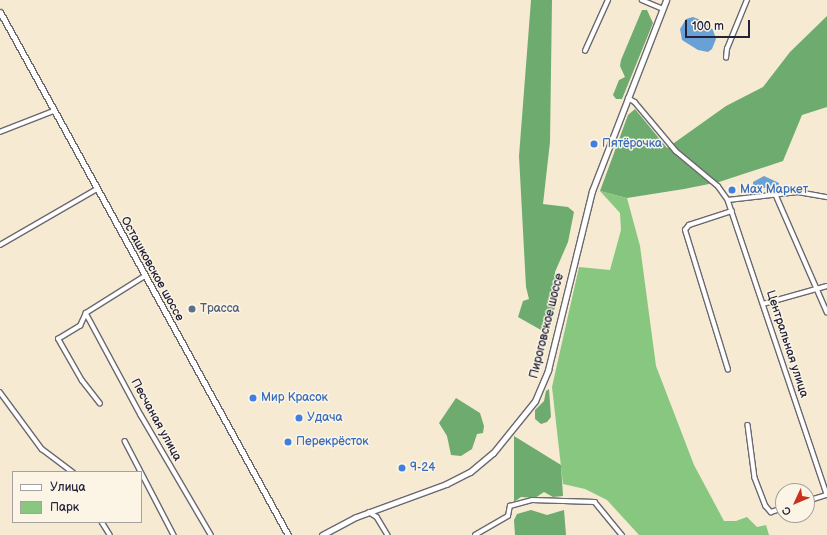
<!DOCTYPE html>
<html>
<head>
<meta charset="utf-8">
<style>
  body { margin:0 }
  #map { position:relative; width:827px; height:535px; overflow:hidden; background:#f6ead2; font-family:"Balsamiq Sans",sans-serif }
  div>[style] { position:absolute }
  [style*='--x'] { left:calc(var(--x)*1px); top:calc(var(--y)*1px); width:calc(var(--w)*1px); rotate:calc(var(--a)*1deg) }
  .green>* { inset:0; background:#87c77f }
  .forest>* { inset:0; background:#6dac6e }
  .water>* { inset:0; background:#69a1d7 }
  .roads { filter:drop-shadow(1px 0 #6c6870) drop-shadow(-1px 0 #6c6870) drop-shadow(0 1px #6c6870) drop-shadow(0 -1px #6c6870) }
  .minor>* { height:3.5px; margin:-1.75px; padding:0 1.75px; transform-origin:1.75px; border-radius:1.75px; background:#fff }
  .secondary>* { height:5px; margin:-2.5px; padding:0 2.5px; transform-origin:2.5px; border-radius:2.5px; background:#fff }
  .dots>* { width:11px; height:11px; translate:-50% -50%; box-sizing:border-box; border:2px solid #fcf5e5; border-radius:50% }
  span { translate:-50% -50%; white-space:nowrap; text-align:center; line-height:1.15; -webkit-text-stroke:3px #fcf5e5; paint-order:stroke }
  .shop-label { font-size:12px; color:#366cbe }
  .left { translate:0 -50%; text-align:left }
  .street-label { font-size:12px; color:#22223b }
  .service-label { font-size:12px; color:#4e5e75 }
  .legend { position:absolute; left:12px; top:471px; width:130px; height:52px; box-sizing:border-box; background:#fcf5e5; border:1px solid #a5a1a1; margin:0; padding:5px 7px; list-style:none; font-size:12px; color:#22223b }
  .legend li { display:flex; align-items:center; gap:8px; height:20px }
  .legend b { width:20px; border:1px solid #a5a1a1 }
  .north { position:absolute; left:775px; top:483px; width:40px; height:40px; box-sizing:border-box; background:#fcf5e5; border:1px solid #a5a1a1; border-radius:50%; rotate:226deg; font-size:11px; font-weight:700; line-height:16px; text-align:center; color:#22223b }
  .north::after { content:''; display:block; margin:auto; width:14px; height:18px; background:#c8321e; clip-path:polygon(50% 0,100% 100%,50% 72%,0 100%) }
  .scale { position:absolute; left:685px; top:20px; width:65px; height:18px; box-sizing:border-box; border:2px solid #22223b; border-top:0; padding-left:5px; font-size:12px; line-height:14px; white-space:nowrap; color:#22223b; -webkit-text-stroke:3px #fcf5e5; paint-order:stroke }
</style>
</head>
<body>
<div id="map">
  <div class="green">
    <i style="clip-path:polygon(600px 191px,627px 198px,640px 246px,656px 366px,694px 465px,724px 521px,736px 521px,747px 517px,757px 527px,766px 525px,769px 535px,639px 535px,607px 500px,585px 489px,563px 484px,552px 387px,579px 267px,610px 270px,621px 230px,620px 213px)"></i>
  </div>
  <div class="forest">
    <i style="clip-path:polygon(531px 0,552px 0,550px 142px,543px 204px,568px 207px,574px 212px,568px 242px,555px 272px,556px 303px,548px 334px,518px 317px,523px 301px,529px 299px,526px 287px,519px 156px)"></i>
    <i style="clip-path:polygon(642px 10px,647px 10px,653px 23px,622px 99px,616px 99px,613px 95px,619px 80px,625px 77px,620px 66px,621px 60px)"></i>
    <i style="clip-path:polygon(827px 16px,827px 107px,802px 115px,783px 161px,719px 182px,684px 189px,627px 198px,600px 191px,628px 115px,635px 109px,667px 148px,726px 106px,763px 87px,790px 52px)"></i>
    <i style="clip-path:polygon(549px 389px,551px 417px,547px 422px,541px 424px,535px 419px,535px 410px,544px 401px,546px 391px)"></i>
    <i style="clip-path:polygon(456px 398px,480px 413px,484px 426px,483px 433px,477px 434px,472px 449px,461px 456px,451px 455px,447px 436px,439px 423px)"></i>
    <i style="clip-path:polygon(514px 436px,561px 465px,563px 496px,553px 497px,544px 492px,535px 498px,521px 497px,514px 502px)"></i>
    <i style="clip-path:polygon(531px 510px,547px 515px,564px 510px,566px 535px,515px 535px,514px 520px,517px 514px)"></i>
  </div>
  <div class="water">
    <i style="clip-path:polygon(693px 17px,706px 22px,713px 30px,716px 39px,712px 49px,708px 52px,698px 50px,682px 40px,680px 29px,686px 19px)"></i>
    <i style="clip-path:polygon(764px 176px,779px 183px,779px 185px,776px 188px,753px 188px,753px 182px)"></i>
  </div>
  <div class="roads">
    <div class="minor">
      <i style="--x:642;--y:0;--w:23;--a:23"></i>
      <i style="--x:585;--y:51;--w:56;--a:-65.7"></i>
      <i style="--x:726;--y:58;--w:9;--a:-84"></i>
      <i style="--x:727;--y:49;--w:53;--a:-67.8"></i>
      <i style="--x:628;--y:98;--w:8;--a:30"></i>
      <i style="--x:635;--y:102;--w:64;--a:50.1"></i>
      <i style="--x:676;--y:151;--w:55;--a:39.8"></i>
      <i style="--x:718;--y:186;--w:17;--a:54"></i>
      <i style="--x:728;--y:200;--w:311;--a:71.4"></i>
      <i style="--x:0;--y:132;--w:58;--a:-21.3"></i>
      <i style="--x:776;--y:195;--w:128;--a:66.4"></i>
      <i style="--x:728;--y:200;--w:70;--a:-6.5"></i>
      <i style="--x:798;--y:192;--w:29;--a:10"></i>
      <i style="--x:0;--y:245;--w:112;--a:-30"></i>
      <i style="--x:763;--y:304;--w:66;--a:-15.7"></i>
      <i style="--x:86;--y:313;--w:116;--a:61.7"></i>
      <i style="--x:141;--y:415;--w:139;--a:59.7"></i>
      <i style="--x:728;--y:370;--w:146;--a:-107.1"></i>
      <i style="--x:685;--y:230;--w:6;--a:-51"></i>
      <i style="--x:689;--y:225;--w:45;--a:-18"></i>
      <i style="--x:0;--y:392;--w:71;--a:53.6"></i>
      <i style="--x:42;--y:449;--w:39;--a:37"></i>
      <i style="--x:100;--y:404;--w:29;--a:-128"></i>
      <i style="--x:82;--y:381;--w:48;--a:-119.7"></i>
      <i style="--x:58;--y:339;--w:26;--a:-31"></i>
      <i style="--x:80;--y:326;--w:14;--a:-65"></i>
      <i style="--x:86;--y:313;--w:70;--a:-32.1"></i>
      <i style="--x:748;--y:425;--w:53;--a:82.5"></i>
      <i style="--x:755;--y:478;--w:30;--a:69"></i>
      <i style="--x:766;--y:506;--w:8;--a:50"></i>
      <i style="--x:771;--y:512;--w:13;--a:-18"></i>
      <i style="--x:125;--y:441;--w:106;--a:62.5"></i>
      <i style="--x:807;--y:501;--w:21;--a:-17"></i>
      <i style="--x:369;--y:512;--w:9;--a:32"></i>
      <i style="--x:377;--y:517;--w:21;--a:59"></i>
      <i style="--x:102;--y:522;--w:15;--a:58"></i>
      <i style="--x:475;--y:535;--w:38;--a:-30"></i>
      <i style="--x:508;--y:516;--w:10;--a:-79"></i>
      <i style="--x:510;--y:506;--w:23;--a:-15"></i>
      <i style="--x:532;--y:500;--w:63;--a:1.8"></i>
      <i style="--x:595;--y:502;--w:43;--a:50.7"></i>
    </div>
    <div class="secondary">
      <i style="--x:0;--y:12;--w:597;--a:61.16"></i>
      <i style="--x:322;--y:535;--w:38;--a:-28"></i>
      <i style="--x:356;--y:517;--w:96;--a:-20.1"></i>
      <i style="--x:446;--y:484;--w:27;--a:-27"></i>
      <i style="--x:470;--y:472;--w:30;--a:-40"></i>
      <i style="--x:493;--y:453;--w:67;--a:-51.1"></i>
      <i style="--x:535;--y:401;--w:34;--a:-67"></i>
      <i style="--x:548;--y:370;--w:184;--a:-76.2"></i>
      <i style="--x:592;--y:191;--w:205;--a:-68.8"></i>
    </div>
  </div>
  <div class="dots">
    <i style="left:594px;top:144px;background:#3f7fe0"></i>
    <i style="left:732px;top:190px;background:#3f7fe0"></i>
    <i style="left:192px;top:309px;background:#5c6f8a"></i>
    <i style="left:253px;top:398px;background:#3f7fe0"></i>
    <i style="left:299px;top:418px;background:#3f7fe0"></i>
    <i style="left:288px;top:442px;background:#3f7fe0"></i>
    <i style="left:402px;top:468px;background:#3f7fe0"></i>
  </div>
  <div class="shop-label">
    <span class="left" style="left:602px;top:144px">Пятёрочка</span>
    <span class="left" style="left:740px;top:190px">Мах Маркет</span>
    <span class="left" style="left:261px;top:398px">Мир Красок</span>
    <span class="left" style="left:307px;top:418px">Удача</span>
    <span class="left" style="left:296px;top:442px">Перекрёсток</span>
    <span class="left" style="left:410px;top:468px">9-24</span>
  </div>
  <div class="street-label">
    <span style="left:152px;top:269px;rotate:61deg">Осташковское шоссе</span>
    <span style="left:547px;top:326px;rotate:-76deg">Пироговское шоссе</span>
    <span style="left:787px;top:344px;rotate:72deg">Центральная улица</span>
    <span style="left:156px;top:420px;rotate:61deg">Песчаная улица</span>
  </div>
  <div class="service-label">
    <span class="left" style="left:200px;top:309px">Трасса</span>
  </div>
  <ul class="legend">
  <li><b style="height:5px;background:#fff"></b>Улица</li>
  <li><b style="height:11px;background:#87c77f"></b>Парк</li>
  </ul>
  <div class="north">С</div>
  <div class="scale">100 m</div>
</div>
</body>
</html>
